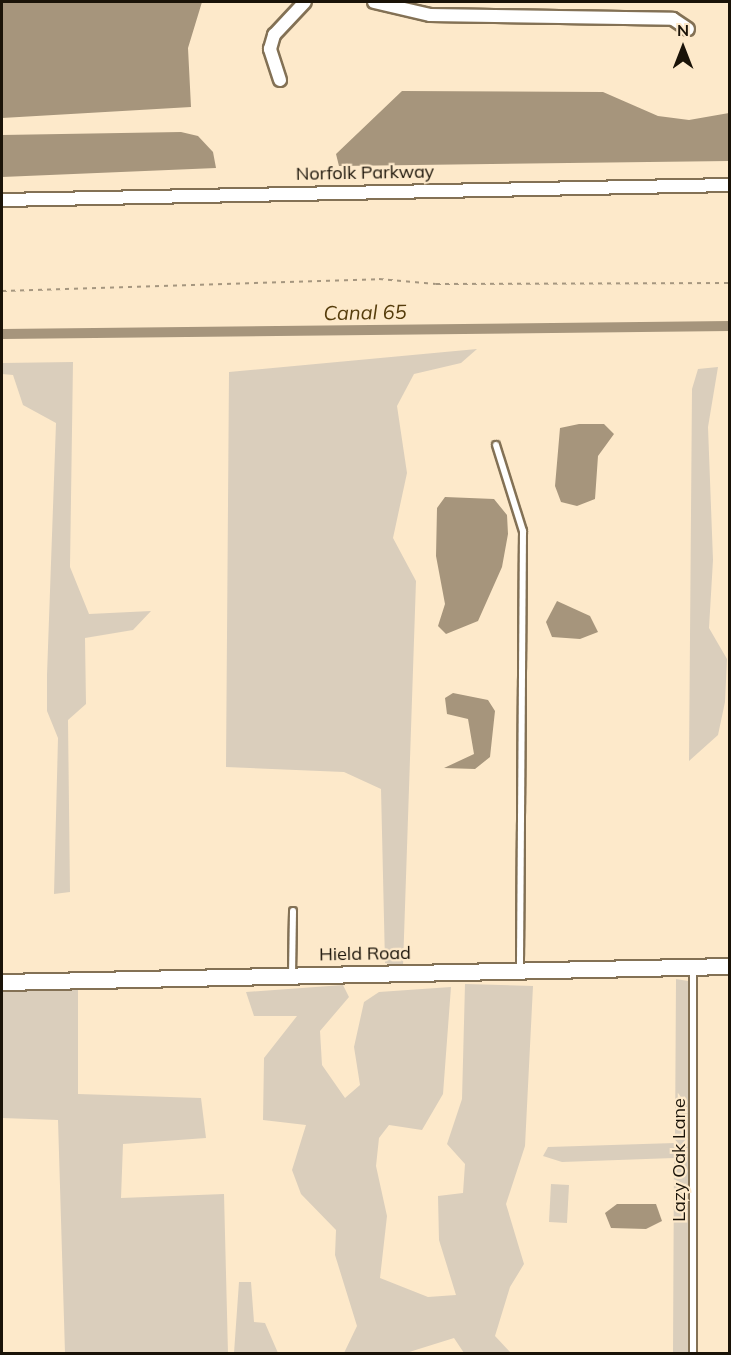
<!DOCTYPE html>
<html>
<head>
<meta charset="utf-8">
<style>
  body { margin:0 }
  #map { position:relative; width:731px; height:1355px; overflow:hidden; background:#fde9ca; font-family:Mulish,sans-serif }
  div>[style] { position:absolute }
  [style*='--x'] { left:calc(var(--x)*1px); top:calc(var(--y)*1px); width:calc(var(--w)*1px); rotate:calc(var(--a)*1deg) }
  .green>* { inset:0; background:#dacebc; transform-origin:0 0 }
  .water>* { inset:0; background:#a6957c }
  .canal>* { height:10px; margin:-5px; padding:0 5px; transform-origin:5px; border-radius:5px; background:#a6957c }
  .path>* { height:2px; margin-top:-1px; transform-origin:0; background:repeating-linear-gradient(90deg,#a5967f 0 4.5px,transparent 0 9px) }
  .roads { filter:drop-shadow(2px 0 #837155) drop-shadow(-2px 0 #837155) drop-shadow(0 2px #837155) drop-shadow(0 -2px #837155) }
  .service>* { height:6px; margin:-3px; padding:0 3px; transform-origin:3px; border-radius:3px; background:#fff }
  .minor>* { height:12px; margin:-6px; padding:0 6px; transform-origin:6px; border-radius:6px; background:#fff }
  .tertiary>* { height:15px; margin:-7.5px; padding:0 7.5px; transform-origin:7.5px; border-radius:7.5px; background:#fff }
  span { translate:-50% -50%; white-space:nowrap; text-align:center; line-height:1.15; -webkit-text-stroke:4.5px #fde9ca; paint-order:stroke }
  .street-label { font-size:18px; color:#1a1308 }
  .water-label { font-size:20px; color:#563d0c; font-style:italic }
  .frame { position:absolute; inset:0; border:3px solid #1a1308; pointer-events:none }
  .north { position:absolute; left:653px; top:18px; width:60px; height:60px; -webkit-text-stroke:4px #fde9ca; paint-order:stroke; rotate:0deg; font-size:16px; font-weight:700; line-height:24px; text-align:center; color:#1a1308 }
  .north::after { content:''; display:block; margin:auto; width:21px; height:27px; background:#1a1308; clip-path:polygon(50% 0,100% 100%,50% 72%,0 100%) }
</style>
</head>
<body>
<div id="map">
  <div class="green">
    <i style="clip-path:polygon(477px 349px,461px 363px,414px 374px,397px 406px,407px 473px,393px 538px,416px 581px,403px 966px,385px 963px,381px 789px,344px 772px,226px 767px,229px 372px)"></i>
    <i style="clip-path:polygon(73px 362px,70px 567px,89px 614px,151px 611px,133px 630px,85px 638px,86px 704px,68px 720px,70px 892px,54px 894px,58px 738px,47px 711px,47px 675px,56px 423px,23px 405px,13px 375px,2px 374px,2px 363px)"></i>
    <i style="clip-path:polygon(718px 367px,708px 427px,713px 560px,709px 628px,727px 659px,725px 702px,718px 735px,689px 761px,692px 389px,698px 369px)"></i>
    <i style="clip-path:polygon(676px 979px,688px 981px,688px 1354px,673px 1353px,674px 1158px,562px 1162px,543px 1156px,548px 1147px,675px 1143px)"></i>
    <i style="clip-path:polygon(465px 984px,533px 986px,525px 1146px,506px 1204px,524px 1264px,510px 1287px,495px 1336px,511px 1353px,464px 1353px,454px 1338px,406px 1353px,344px 1353px,357px 1326px,335px 1255px,336px 1230px,301px 1194px,292px 1170px,306px 1125px,263px 1120px,264px 1058px,297px 1016px,254px 1016px,246px 992px,343px 985px,349px 997px,320px 1031px,322px 1065px,345px 1098px,360px 1085px,354px 1047px,364px 1002px,379px 992px,451px 987px,443px 1094px,422px 1130px,389px 1125px,379px 1138px,376px 1166px,387px 1216px,380px 1278px,428px 1297px,456px 1295px,439px 1240px,438px 1196px,463px 1193px,465px 1164px,447px 1144px,462px 1099px)"></i>
    <i style="clip-path:polygon(78px 986px,78px 1094px,201px 1098px,206px 1138px,123px 1144px,121px 1198px,224px 1194px,228px 1353px,65px 1353px,58px 1120px,2px 1118px,2px 988px)"></i>
    <i style="left:551px;top:1184px;width:18px;height:38px;rotate:3deg"></i>
    <i style="clip-path:polygon(239px 1282px,251px 1282px,254px 1322px,265px 1323px,278px 1353px,234px 1353px)"></i>
  </div>
  <div class="water">
    <i style="clip-path:polygon(2px 2px,202px 2px,188px 48px,191px 107px,2px 118px)"></i>
    <i style="clip-path:polygon(402px 91px,603px 92px,658px 116px,689px 120px,729px 113px,729px 161px,339px 166px,336px 154px)"></i>
    <i style="clip-path:polygon(181px 132px,198px 136px,213px 152px,216px 168px,2px 177px,2px 135px)"></i>
    <i style="clip-path:polygon(579px 424px,604px 424px,614px 434px,598px 456px,595px 499px,577px 506px,561px 502px,555px 486px,560px 428px)"></i>
    <i style="clip-path:polygon(445px 497px,494px 499px,507px 515px,508px 534px,502px 567px,478px 621px,446px 634px,438px 626px,445px 604px,436px 556px,437px 508px)"></i>
    <i style="clip-path:polygon(557px 601px,590px 616px,598px 632px,580px 639px,552px 637px,546px 622px)"></i>
    <i style="clip-path:polygon(453px 693px,488px 700px,495px 711px,490px 757px,475px 769px,444px 768px,474px 754px,468px 719px,447px 714px,445px 698px)"></i>
    <i style="clip-path:polygon(617px 1204px,656px 1204px,662px 1221px,646px 1229px,611px 1228px,605px 1213px)"></i>
  </div>
  <div class="canal">
    <i style="--x:2;--y:334;--w:728;--a:-0.63"></i>
  </div>
  <div class="path">
    <i style="--x:2;--y:291;--w:377;--a:-1.8"></i>
    <i style="--x:379;--y:279;--w:57;--a:5"></i>
    <i style="--x:436;--y:284;--w:294;--a:-0.2"></i>
  </div>
  <div class="roads">
    <div class="service">
      <i style="--x:496;--y:445;--w:90;--a:72.6"></i>
      <i style="--x:523;--y:531;--w:439;--a:90.4"></i>
      <i style="--x:292;--y:975;--w:64;--a:-89.1"></i>
      <i style="--x:693;--y:1354;--w:387;--a:-90"></i>
    </div>
    <div class="minor">
      <i style="--x:374;--y:2;--w:57;--a:13.1"></i>
      <i style="--x:430;--y:15;--w:243;--a:0.9"></i>
      <i style="--x:673;--y:19;--w:18;--a:34"></i>
      <i style="--x:280;--y:80;--w:33;--a:-108"></i>
      <i style="--x:270;--y:49;--w:15;--a:-74"></i>
      <i style="--x:274;--y:35;--w:45;--a:-46.8"></i>
      <i style="--x:2;--y:200;--w:728;--a:-1.18"></i>
    </div>
    <div class="tertiary">
      <i style="--x:2;--y:982;--w:728;--a:-1.26"></i>
    </div>
  </div>
  <div class="street-label">
    <span style="left:365px;top:173px;rotate:-1deg">Norfolk Parkway</span>
    <span style="left:365px;top:954px;rotate:-1deg">Hield Road</span>
    <span style="left:679px;top:1160px;rotate:-90deg">Lazy Oak Lane</span>
  </div>
  <div class="water-label">
    <span style="left:365px;top:312px;rotate:-1deg">Canal 65</span>
  </div>
  <div class="frame"></div>
  <div class="north">N</div>
</div>
</body>
</html>
